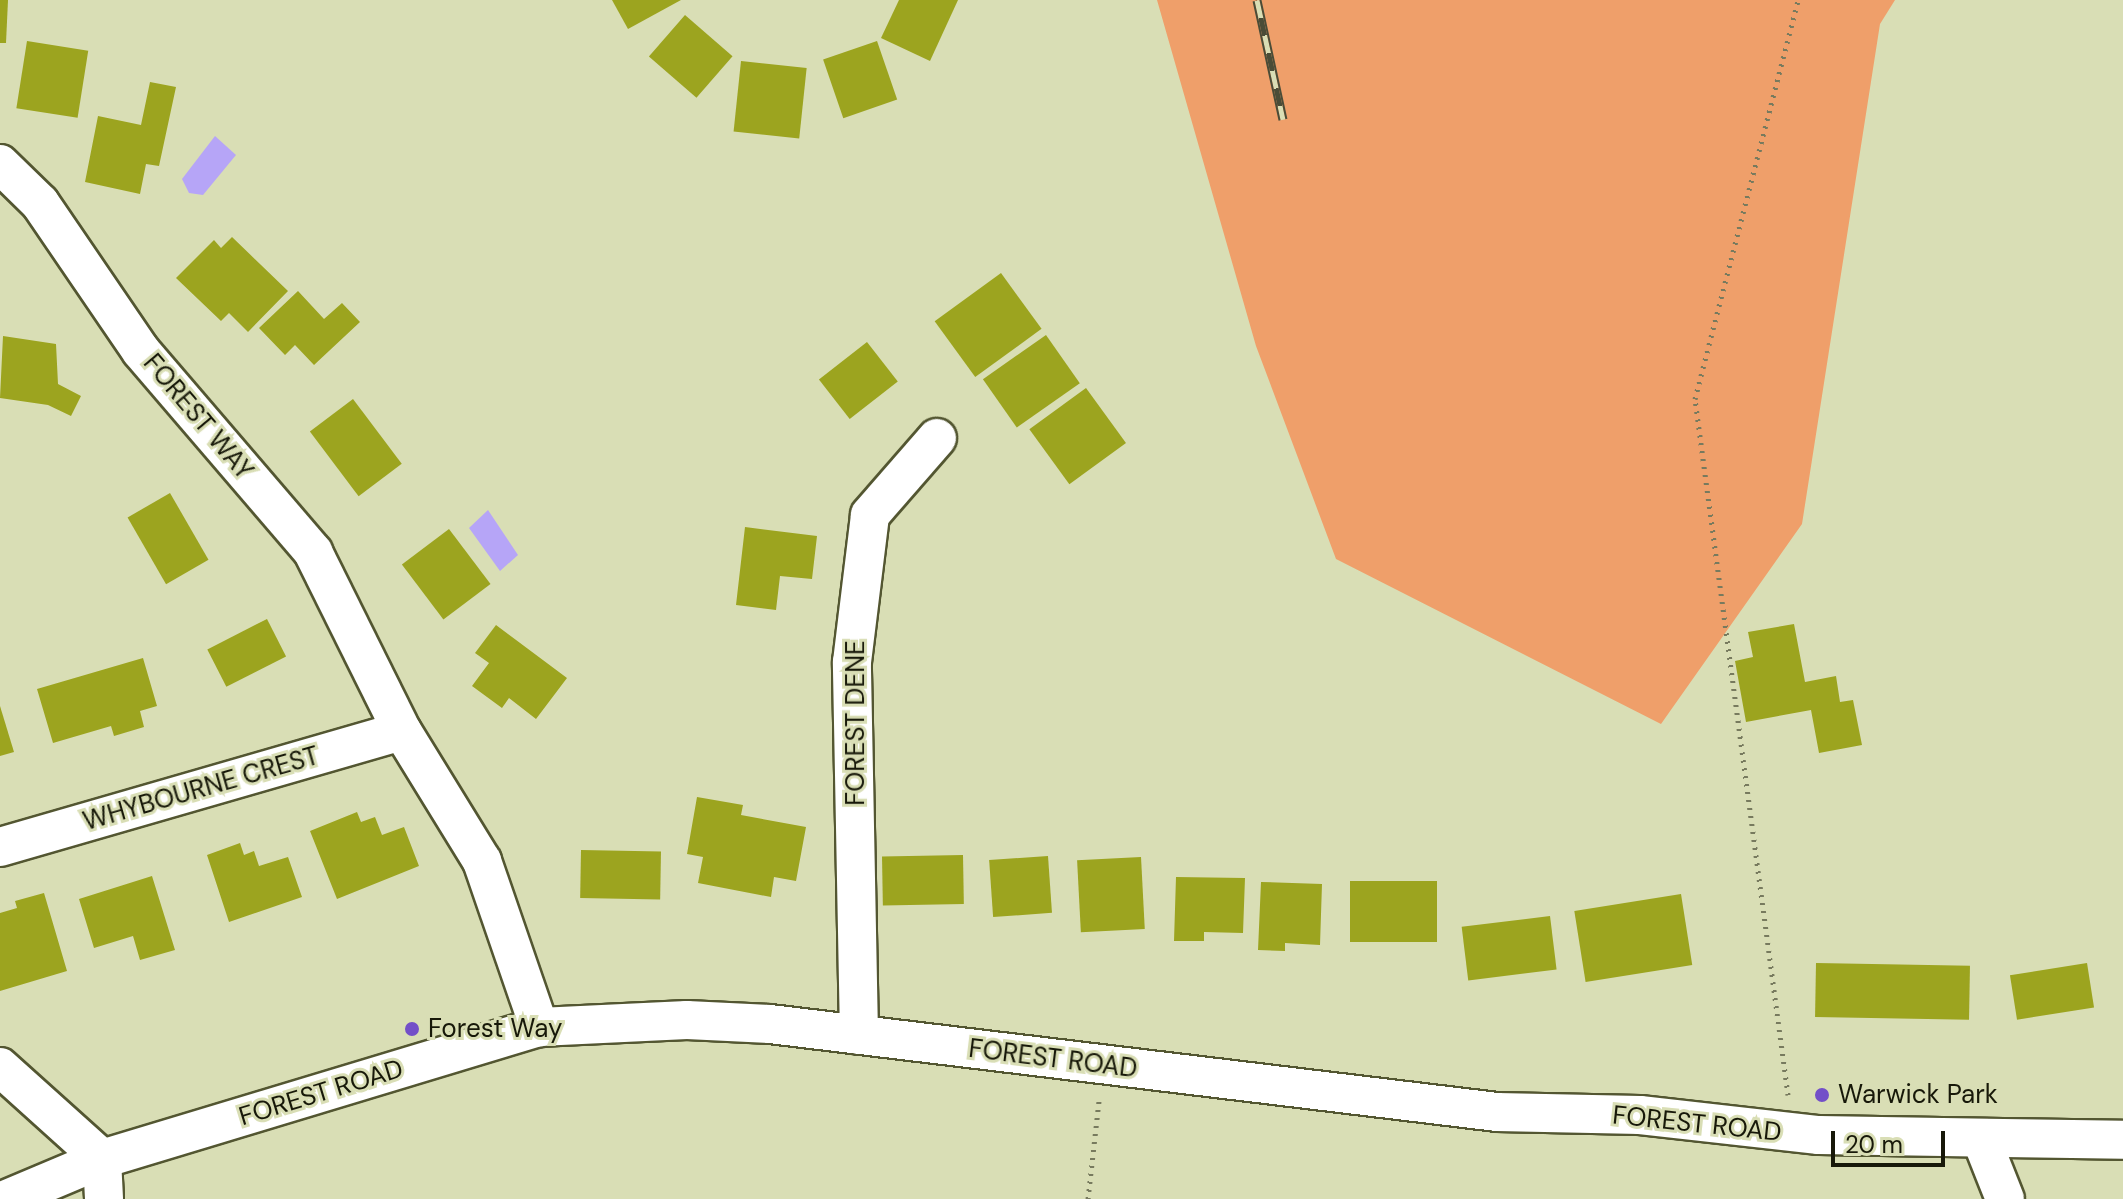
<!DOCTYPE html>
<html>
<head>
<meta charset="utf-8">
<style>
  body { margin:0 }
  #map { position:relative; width:2123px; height:1199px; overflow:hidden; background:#d9deb5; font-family:"DM Sans",sans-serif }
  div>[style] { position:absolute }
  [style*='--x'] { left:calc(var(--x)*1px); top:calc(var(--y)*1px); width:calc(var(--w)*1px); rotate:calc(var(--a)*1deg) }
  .green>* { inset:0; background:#ef9f6a }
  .water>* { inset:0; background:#b6a5f7 }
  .building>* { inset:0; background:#9ca41f; transform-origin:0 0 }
  .path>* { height:5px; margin-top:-2.5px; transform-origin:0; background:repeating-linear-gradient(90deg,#777a5e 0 2px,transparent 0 8px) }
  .roads { filter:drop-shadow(2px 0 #535631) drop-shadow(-2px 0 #535631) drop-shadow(0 2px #535631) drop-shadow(0 -2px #535631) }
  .minor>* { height:38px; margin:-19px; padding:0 19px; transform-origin:19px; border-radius:19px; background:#fff }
  .rail>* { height:9px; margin-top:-4.5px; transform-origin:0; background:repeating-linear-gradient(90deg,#d9deb5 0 18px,#4a4c37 0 36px); box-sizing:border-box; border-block:2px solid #4a4c37 }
  .dots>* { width:22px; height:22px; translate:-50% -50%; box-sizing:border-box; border:4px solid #d9deb5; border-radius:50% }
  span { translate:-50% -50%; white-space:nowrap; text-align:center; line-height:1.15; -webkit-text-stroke:6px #d9deb5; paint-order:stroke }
  .street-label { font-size:26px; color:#171809 }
  .poi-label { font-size:26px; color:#171809 }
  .left { translate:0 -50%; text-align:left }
  .scale { position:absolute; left:1831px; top:1131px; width:114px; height:36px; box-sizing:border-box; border:4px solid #171809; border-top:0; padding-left:10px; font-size:24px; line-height:28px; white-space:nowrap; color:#171809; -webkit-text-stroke:6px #d9deb5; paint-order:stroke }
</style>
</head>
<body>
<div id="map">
  <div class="green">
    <i style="clip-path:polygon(1157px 0,1895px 0,1880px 24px,1802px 524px,1661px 724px,1336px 559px,1256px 346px)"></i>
  </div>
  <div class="water">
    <i style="clip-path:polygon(215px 136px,236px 155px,203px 195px,189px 193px,182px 179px)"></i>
    <i style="clip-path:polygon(488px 510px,518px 555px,500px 571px,469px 528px)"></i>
  </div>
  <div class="building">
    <i style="clip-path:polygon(0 0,8px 0,6px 43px,0 43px)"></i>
    <i style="clip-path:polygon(612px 0,681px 0,628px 29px)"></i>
    <i style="clip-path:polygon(899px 0,958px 0,930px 61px,881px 38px)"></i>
    <i style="left:685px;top:15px;width:63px;height:55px;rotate:41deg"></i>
    <i style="left:27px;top:41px;width:62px;height:68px;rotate:9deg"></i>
    <i style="left:877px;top:41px;width:62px;height:57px;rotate:71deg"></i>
    <i style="left:741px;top:61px;width:66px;height:71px;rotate:6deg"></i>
    <i style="clip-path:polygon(150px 82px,176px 87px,159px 166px,146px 164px,140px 194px,85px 182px,98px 116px,141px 125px)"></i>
    <i style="clip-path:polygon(232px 237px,288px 291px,248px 332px,229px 313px,221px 321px,176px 278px,214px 240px,221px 248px)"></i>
    <i style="left:1001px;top:273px;width:69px;height:82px;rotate:54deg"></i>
    <i style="clip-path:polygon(298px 291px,324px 319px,342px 303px,360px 322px,314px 365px,295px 345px,285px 355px,259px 328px)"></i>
    <i style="left:1046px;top:335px;width:59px;height:77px;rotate:55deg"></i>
    <i style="clip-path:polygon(3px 336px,56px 344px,58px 384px,81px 396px,71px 416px,48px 405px,0 398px)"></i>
    <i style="left:867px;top:342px;width:50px;height:61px;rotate:52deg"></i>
    <i style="left:1086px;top:388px;width:68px;height:70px;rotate:54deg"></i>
    <i style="left:353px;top:399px;width:81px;height:54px;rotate:53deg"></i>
    <i style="left:170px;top:493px;width:77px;height:49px;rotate:60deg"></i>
    <i style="clip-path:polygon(745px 527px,817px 536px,812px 579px,780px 576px,776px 610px,736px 605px)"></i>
    <i style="left:449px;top:529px;width:69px;height:59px;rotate:53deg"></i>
    <i style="left:267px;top:619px;width:42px;height:67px;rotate:63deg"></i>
    <i style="clip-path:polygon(1794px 624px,1805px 682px,1836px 676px,1840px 702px,1853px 700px,1862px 745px,1819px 753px,1811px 710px,1746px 722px,1735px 661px,1753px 657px,1748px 632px)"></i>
    <i style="clip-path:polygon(496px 625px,567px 678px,536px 719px,509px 698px,502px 708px,472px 686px,489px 663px,475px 653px)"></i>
    <i style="clip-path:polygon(143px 658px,157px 706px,140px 711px,144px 727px,114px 736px,111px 726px,53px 743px,37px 689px)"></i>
    <i style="clip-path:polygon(0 706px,14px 752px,0 756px)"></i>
    <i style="clip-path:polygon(697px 797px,743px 805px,741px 815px,806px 827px,796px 881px,774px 877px,771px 897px,698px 883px,703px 857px,687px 854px)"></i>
    <i style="clip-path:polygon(357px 812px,361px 822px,375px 817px,382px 835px,404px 827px,419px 866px,337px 899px,310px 831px)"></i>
    <i style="clip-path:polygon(240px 843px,244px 855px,254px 851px,259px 866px,288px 857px,302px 897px,229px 922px,207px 855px)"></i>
    <i style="left:581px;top:850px;width:80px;height:48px;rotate:1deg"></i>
    <i style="left:963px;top:855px;width:49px;height:81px;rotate:89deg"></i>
    <i style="left:1048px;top:856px;width:57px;height:59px;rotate:86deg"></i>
    <i style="left:1141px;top:857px;width:72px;height:64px;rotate:87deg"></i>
    <i style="clip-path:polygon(152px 876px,175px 950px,140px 960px,133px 936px,94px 948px,79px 899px)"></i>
    <i style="clip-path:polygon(1176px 877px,1245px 878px,1243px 933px,1204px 932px,1204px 941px,1174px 941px)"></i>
    <i style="left:1437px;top:881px;width:61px;height:87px;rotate:90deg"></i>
    <i style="clip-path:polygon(1261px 882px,1322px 884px,1320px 945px,1285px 943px,1285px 951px,1258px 950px)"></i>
    <i style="clip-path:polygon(44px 893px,67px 971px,0 991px,0 913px,17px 908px,15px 901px)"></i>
    <i style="left:1681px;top:894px;width:72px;height:108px;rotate:81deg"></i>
    <i style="left:1550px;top:916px;width:54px;height:89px;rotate:83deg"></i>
    <i style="left:1816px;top:963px;width:154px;height:54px;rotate:1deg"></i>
    <i style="left:2087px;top:963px;width:45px;height:78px;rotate:81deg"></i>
  </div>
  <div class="path">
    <i style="--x:1788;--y:1095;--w:702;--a:-97.61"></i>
    <i style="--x:1695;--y:399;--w:412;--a:-75.5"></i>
    <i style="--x:1088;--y:1199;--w:99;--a:-83.6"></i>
  </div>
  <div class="roads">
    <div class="minor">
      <i style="--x:0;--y:164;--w:56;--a:44.3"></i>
      <i style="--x:40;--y:203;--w:179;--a:55.7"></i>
      <i style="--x:141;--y:351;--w:265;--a:49.4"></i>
      <i style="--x:313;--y:552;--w:200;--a:63.6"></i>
      <i style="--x:402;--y:731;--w:153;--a:58.4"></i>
      <i style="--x:482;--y:861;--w:176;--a:71"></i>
      <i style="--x:0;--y:847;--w:418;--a:-16.1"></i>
      <i style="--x:859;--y:1035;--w:373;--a:-91.1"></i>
      <i style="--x:852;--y:662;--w:148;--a:-83"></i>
      <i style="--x:870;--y:515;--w:102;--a:-49"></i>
      <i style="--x:0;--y:1067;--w:137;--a:42"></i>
      <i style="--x:102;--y:1159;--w:40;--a:87.1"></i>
      <i style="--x:1982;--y:1141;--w:62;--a:68.4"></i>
      <i style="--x:7;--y:1199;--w:103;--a:-22.8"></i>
      <i style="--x:102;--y:1159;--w:457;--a:-16.8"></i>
      <i style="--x:539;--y:1027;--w:148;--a:-2.7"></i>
      <i style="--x:687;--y:1020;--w:83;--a:2.8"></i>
      <i style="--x:770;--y:1024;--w:732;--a:6.9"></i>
      <i style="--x:1497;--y:1112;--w:143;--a:1.2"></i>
      <i style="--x:1640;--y:1115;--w:180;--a:6.4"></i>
      <i style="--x:1819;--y:1135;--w:304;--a:0.9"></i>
    </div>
  </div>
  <div class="rail">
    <i style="--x:1257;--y:0;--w:122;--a:77.7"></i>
  </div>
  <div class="dots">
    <i style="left:412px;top:1029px;background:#734fc8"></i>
    <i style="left:1822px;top:1095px;background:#734fc8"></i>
  </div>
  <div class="street-label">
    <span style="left:198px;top:417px;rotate:50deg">FOREST WAY</span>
    <span style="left:856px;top:723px;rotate:-90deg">FOREST DENE</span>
    <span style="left:201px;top:789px;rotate:-16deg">WHYBOURNE CREST</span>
    <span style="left:1053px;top:1059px;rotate:7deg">FOREST ROAD</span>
    <span style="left:321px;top:1093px;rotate:-17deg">FOREST ROAD</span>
    <span style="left:1697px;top:1124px;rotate:6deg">FOREST ROAD</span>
  </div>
  <div class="poi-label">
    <span class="left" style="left:428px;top:1029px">Forest Way</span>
    <span class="left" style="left:1838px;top:1095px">Warwick Park</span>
  </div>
  <div class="scale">20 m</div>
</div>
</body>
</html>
